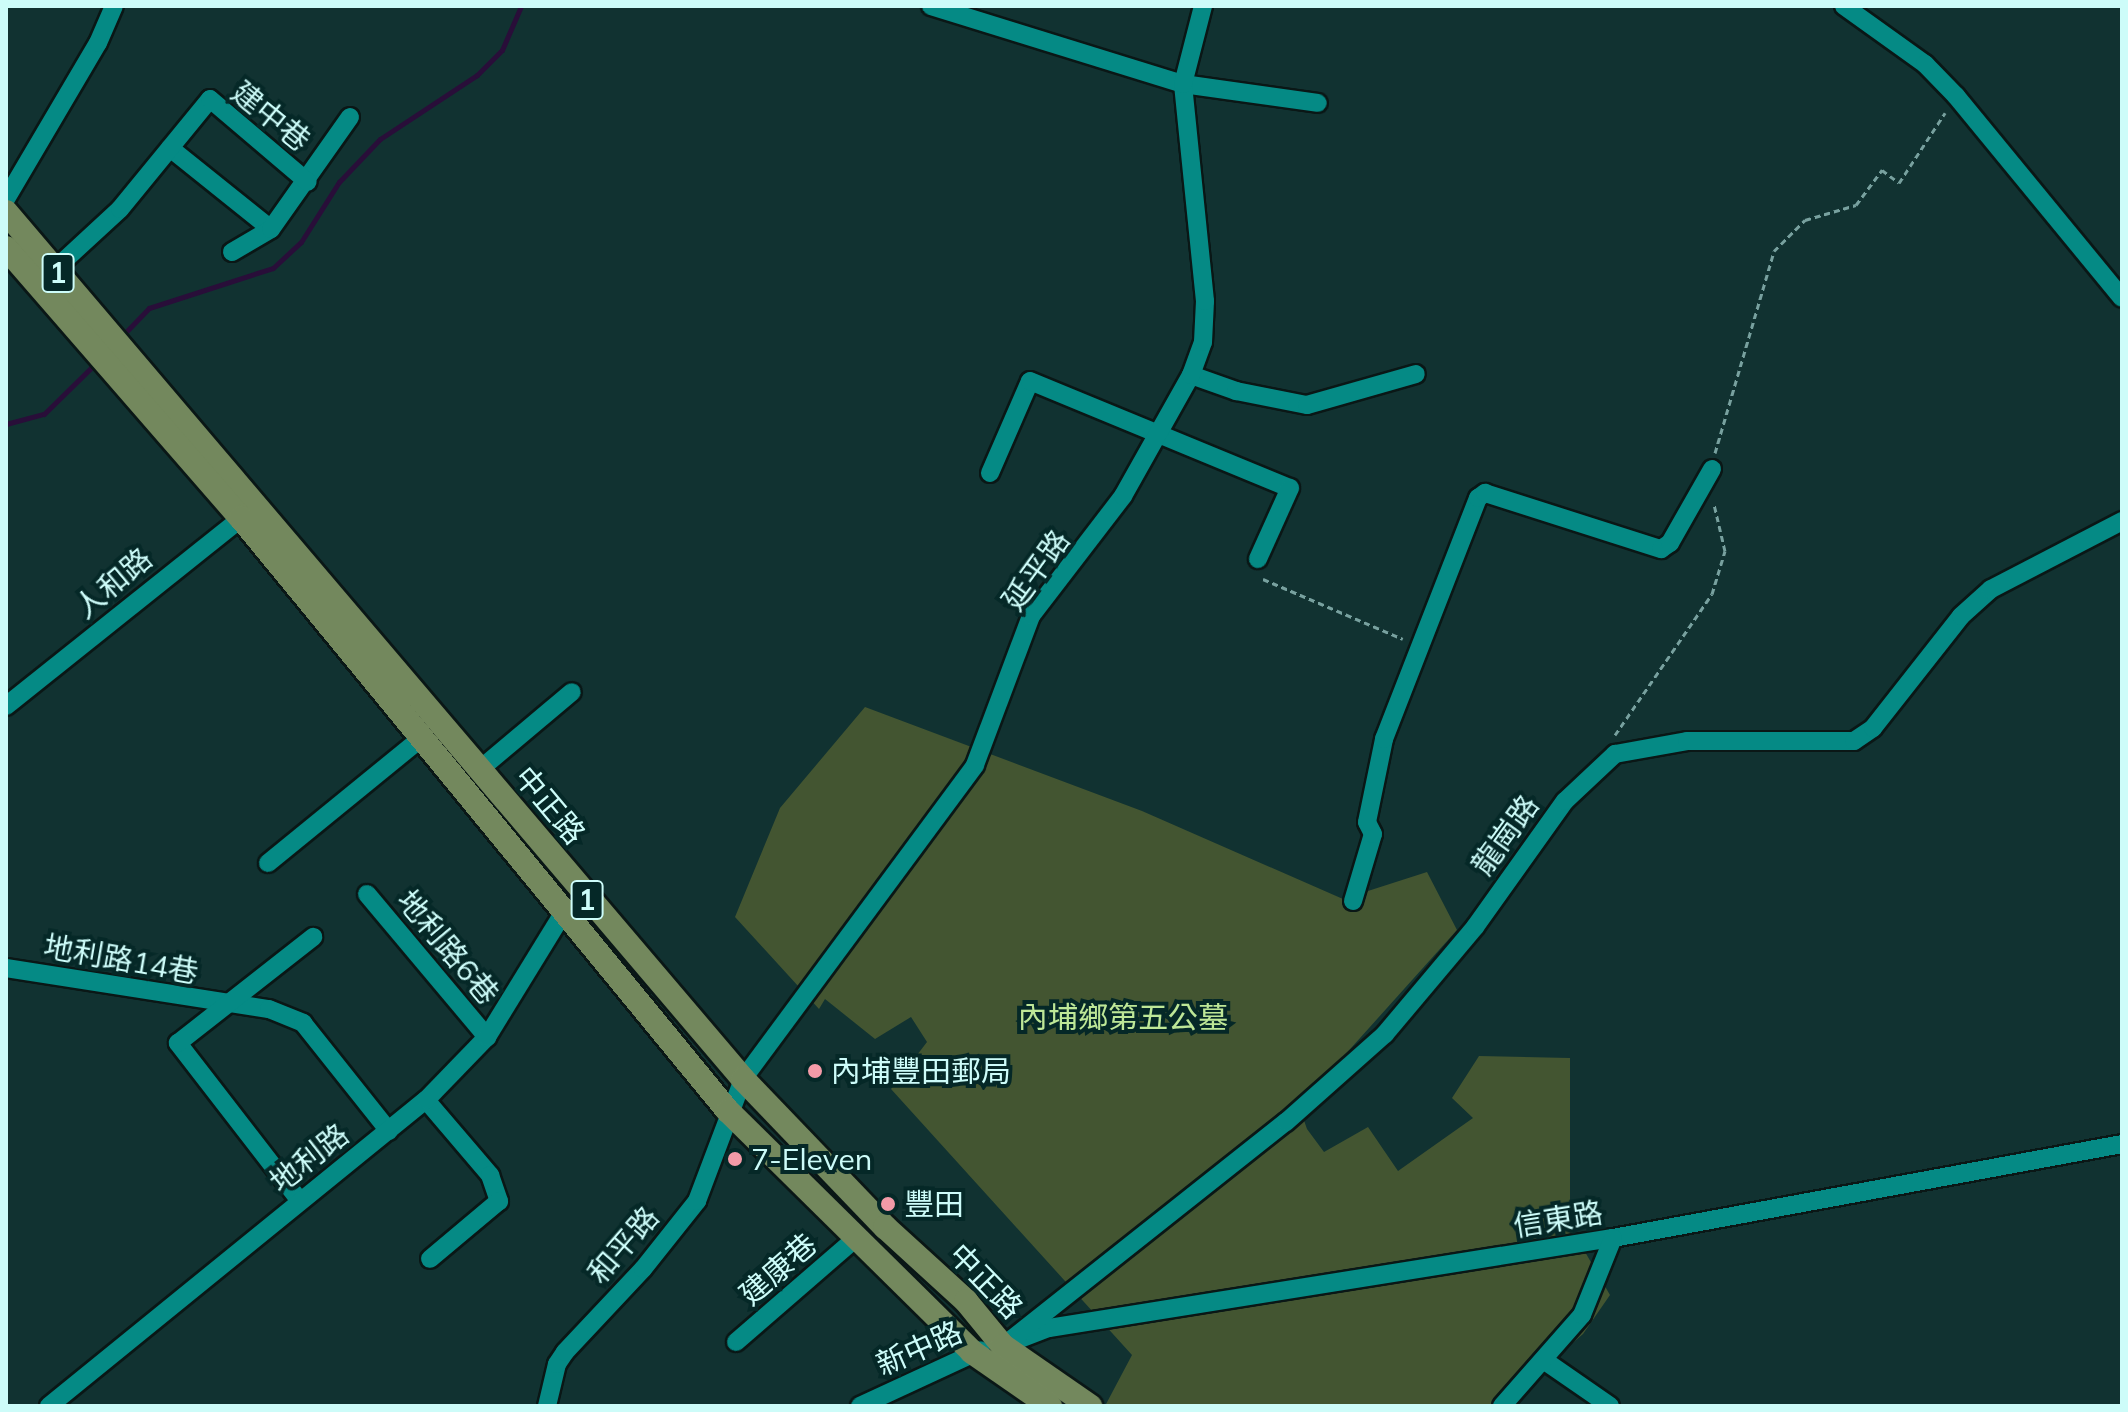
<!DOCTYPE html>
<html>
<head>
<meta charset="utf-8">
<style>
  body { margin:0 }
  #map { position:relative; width:2128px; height:1412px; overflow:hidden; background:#113231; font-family:Mulish,"Noto Sans TC",sans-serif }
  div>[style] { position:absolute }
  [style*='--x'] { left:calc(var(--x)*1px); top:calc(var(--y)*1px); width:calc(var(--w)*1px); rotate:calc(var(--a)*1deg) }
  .green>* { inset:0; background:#435531 }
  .stream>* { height:5px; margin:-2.5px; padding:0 2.5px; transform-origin:2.5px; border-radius:2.5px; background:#290e39 }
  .path>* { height:3px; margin-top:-1.5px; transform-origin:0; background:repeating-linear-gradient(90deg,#78a19f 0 6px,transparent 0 10px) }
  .roads { filter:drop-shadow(2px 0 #0a1716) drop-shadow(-2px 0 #0a1716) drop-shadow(0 2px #0a1716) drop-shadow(0 -2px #0a1716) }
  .minor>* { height:18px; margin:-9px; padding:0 9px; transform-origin:9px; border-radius:9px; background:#058a85 }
  .major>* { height:24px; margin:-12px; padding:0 12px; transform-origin:12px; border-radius:12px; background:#73885d }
  .dots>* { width:22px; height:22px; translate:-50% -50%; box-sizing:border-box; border:4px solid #052827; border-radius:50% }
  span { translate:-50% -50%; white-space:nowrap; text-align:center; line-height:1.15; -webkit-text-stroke:8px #052827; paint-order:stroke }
  .shield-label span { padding:2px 6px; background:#052827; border:2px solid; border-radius:6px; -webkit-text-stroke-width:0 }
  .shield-label { font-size:28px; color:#cdfcf9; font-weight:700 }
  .street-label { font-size:30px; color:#cdfcf9 }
  .park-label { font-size:30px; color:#bee797 }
  .poi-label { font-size:30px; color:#cdfcf9 }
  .left { translate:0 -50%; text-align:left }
  .frame { position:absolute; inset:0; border:8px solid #cdfcf9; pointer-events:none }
</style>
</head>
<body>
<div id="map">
  <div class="green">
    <i style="clip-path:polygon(865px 707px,1142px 811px,1343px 899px,1427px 872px,1457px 930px,1299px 1106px,1307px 1129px,1324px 1152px,1368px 1127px,1398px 1171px,1473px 1118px,1452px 1098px,1479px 1056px,1570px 1058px,1570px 1226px,1610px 1295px,1583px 1334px,1541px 1370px,1516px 1406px,1105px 1406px,1132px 1355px,891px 1089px,927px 1042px,911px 1017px,875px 1039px,825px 999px,819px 1009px,735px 917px,780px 808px)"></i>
  </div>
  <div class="stream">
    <i style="--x:121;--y:337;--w:40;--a:-46"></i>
    <i style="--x:149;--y:308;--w:130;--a:-17.9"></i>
    <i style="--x:273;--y:268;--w:38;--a:-43"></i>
    <i style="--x:301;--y:242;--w:71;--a:-57.7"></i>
    <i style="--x:339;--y:182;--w:59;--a:-46.4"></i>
    <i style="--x:380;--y:139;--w:116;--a:-33.4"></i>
    <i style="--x:477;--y:75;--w:35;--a:-45"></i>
    <i style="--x:502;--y:50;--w:48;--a:-66.6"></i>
    <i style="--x:6;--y:424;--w:39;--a:-15"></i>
    <i style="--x:44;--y:414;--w:74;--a:-44.5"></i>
  </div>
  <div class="path">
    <i style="--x:1715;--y:453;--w:210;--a:-73.7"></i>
    <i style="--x:1774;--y:251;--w:44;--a:-45"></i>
    <i style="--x:1805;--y:220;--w:53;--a:-16.4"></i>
    <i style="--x:1856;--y:205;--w:44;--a:-53.4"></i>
    <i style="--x:1882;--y:170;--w:21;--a:37"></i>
    <i style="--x:1899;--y:183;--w:84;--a:-56.7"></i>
    <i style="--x:1263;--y:579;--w:152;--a:23.2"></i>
    <i style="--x:1615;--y:735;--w:171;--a:-55.5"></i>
    <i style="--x:1712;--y:594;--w:45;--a:-73.2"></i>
    <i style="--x:1725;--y:551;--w:48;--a:-103.2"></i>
  </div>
  <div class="roads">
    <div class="minor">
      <i style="--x:931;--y:6;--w:264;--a:17.2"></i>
      <i style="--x:1183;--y:84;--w:136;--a:8"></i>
      <i style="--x:1844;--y:6;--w:100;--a:35.6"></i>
      <i style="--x:1925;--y:64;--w:45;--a:45.9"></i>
      <i style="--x:1956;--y:96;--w:261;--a:50.6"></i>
      <i style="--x:170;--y:148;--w:129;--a:38.7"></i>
      <i style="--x:6;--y:199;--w:181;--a:-59.5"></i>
      <i style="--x:98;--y:43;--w:40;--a:-66.6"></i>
      <i style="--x:232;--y:252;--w:45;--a:-30.5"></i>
      <i style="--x:271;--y:229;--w:137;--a:-54.8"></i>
      <i style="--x:55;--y:269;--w:88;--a:-42.7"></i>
      <i style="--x:120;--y:209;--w:142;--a:-50.7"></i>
      <i style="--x:210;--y:99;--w:128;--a:40.3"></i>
      <i style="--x:1191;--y:375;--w:48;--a:19.6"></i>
      <i style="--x:1236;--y:391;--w:72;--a:11.2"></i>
      <i style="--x:1307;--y:405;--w:113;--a:-15.9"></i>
      <i style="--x:990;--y:473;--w:100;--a:-66.5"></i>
      <i style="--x:1030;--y:381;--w:281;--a:22.4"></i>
      <i style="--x:1290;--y:488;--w:78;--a:114.3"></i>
      <i style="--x:6;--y:706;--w:312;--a:-38.6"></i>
      <i style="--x:479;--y:770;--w:121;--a:-40"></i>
      <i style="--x:268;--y:863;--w:196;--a:-39.2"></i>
      <i style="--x:367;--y:894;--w:187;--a:50"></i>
      <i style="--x:1353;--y:901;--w:70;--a:-73.4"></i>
      <i style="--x:1373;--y:834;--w:13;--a:-117"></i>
      <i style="--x:1367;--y:822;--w:85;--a:-78.4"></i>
      <i style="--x:1384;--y:739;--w:259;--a:-68.7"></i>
      <i style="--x:1478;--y:498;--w:9;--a:-36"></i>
      <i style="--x:1485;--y:493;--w:185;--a:17.7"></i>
      <i style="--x:1661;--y:549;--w:11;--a:-34"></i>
      <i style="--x:1670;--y:543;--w:85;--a:-60.4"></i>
      <i style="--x:6;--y:968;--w:266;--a:8.9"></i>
      <i style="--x:269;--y:1009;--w:37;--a:22"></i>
      <i style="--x:303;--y:1023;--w:138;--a:51.5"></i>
      <i style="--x:426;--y:1100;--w:99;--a:49.5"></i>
      <i style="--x:490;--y:1175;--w:28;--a:71"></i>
      <i style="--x:499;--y:1201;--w:90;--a:140"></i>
      <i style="--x:300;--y:1201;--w:200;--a:-127.7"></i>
      <i style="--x:178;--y:1043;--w:172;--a:-38.1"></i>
      <i style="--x:1017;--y:1340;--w:34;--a:-21"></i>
      <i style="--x:1049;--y:1328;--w:571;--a:-9.07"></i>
      <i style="--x:1613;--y:1238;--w:518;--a:-10.46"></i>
      <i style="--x:736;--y:1342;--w:159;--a:-40.9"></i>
      <i style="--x:1003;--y:1346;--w:361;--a:-38.4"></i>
      <i style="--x:1286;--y:1122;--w:132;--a:-41.6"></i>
      <i style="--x:1385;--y:1034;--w:140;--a:-49.9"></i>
      <i style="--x:1475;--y:927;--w:155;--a:-54.5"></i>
      <i style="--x:1565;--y:801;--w:69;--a:-43.2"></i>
      <i style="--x:1615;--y:754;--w:73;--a:-10.2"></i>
      <i style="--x:1687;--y:741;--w:167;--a:0"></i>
      <i style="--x:1854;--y:741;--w:23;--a:-34"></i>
      <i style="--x:1873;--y:728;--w:142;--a:-51.8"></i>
      <i style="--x:1961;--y:616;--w:40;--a:-42"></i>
      <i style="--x:1991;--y:589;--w:148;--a:-27.4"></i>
      <i style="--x:1545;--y:1361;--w:79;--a:34.7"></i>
      <i style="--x:49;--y:1406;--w:486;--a:-39.1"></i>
      <i style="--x:426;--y:1100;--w:88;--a:-45.9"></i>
      <i style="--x:487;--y:1037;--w:143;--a:-58.4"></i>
      <i style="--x:547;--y:1406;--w:43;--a:-76.6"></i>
      <i style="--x:557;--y:1364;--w:14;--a:-56"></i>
      <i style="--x:565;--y:1352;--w:114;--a:-46.8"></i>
      <i style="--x:643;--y:1269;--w:87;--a:-51.5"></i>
      <i style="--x:697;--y:1201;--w:130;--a:-69.3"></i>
      <i style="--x:743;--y:1079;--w:390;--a:-53.5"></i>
      <i style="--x:975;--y:765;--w:159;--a:-69.4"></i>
      <i style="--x:1031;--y:616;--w:151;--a:-52.5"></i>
      <i style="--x:1123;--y:496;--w:139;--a:-60.7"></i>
      <i style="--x:1191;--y:375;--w:35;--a:-70"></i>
      <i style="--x:1203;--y:342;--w:41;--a:-87.2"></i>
      <i style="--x:1205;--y:301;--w:218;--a:-95.8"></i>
      <i style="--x:1183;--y:84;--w:81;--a:-75.6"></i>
      <i style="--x:860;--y:1406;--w:133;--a:-24.8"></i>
      <i style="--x:1502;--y:1406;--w:121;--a:-48.7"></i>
      <i style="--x:1582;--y:1315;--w:83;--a:-68.1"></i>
    </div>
    <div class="major">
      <i style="--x:6;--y:212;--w:1138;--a:49.63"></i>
      <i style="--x:743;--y:1079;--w:205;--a:46.2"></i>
      <i style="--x:885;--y:1227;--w:110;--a:42.4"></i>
      <i style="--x:966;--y:1301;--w:58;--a:50.6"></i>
      <i style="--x:1003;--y:1346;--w:106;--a:34.6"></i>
      <i style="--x:6;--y:248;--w:358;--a:49"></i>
      <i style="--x:241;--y:518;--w:767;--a:50.61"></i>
      <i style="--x:728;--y:1111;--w:343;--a:44.6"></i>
      <i style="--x:972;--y:1352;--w:95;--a:34.7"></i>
    </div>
  </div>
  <div class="dots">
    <i style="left:815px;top:1071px;background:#f39aa7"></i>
    <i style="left:735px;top:1159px;background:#f39aa7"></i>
    <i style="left:888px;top:1204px;background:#f39aa7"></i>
  </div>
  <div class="shield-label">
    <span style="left:58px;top:273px">1</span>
    <span style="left:587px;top:900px">1</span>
  </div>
  <div class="street-label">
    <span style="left:271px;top:116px;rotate:39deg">建中巷</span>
    <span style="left:1036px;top:570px;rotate:-54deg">延平路</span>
    <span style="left:113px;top:583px;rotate:-40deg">人和路</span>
    <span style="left:550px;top:805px;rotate:50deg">中正路</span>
    <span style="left:1505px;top:835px;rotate:-54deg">龍崗路</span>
    <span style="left:448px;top:947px;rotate:50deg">地利路6巷</span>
    <span style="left:121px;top:959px;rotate:10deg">地利路14巷</span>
    <span style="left:309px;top:1158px;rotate:-38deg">地利路</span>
    <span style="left:1558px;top:1219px;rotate:-9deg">信東路</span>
    <span style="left:623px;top:1245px;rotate:-49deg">和平路</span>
    <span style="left:778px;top:1269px;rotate:-41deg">建康巷</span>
    <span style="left:986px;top:1281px;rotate:46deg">中正路</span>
    <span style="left:919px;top:1348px;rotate:-24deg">新中路</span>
  </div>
  <div class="park-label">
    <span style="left:1123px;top:1017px">內埔鄉第五公墓</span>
  </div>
  <div class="poi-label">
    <span class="left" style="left:831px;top:1071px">內埔豐田郵局</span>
    <span class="left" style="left:751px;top:1159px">7-Eleven</span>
    <span class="left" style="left:904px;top:1204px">豐田</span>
  </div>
  <div class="frame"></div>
</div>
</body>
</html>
